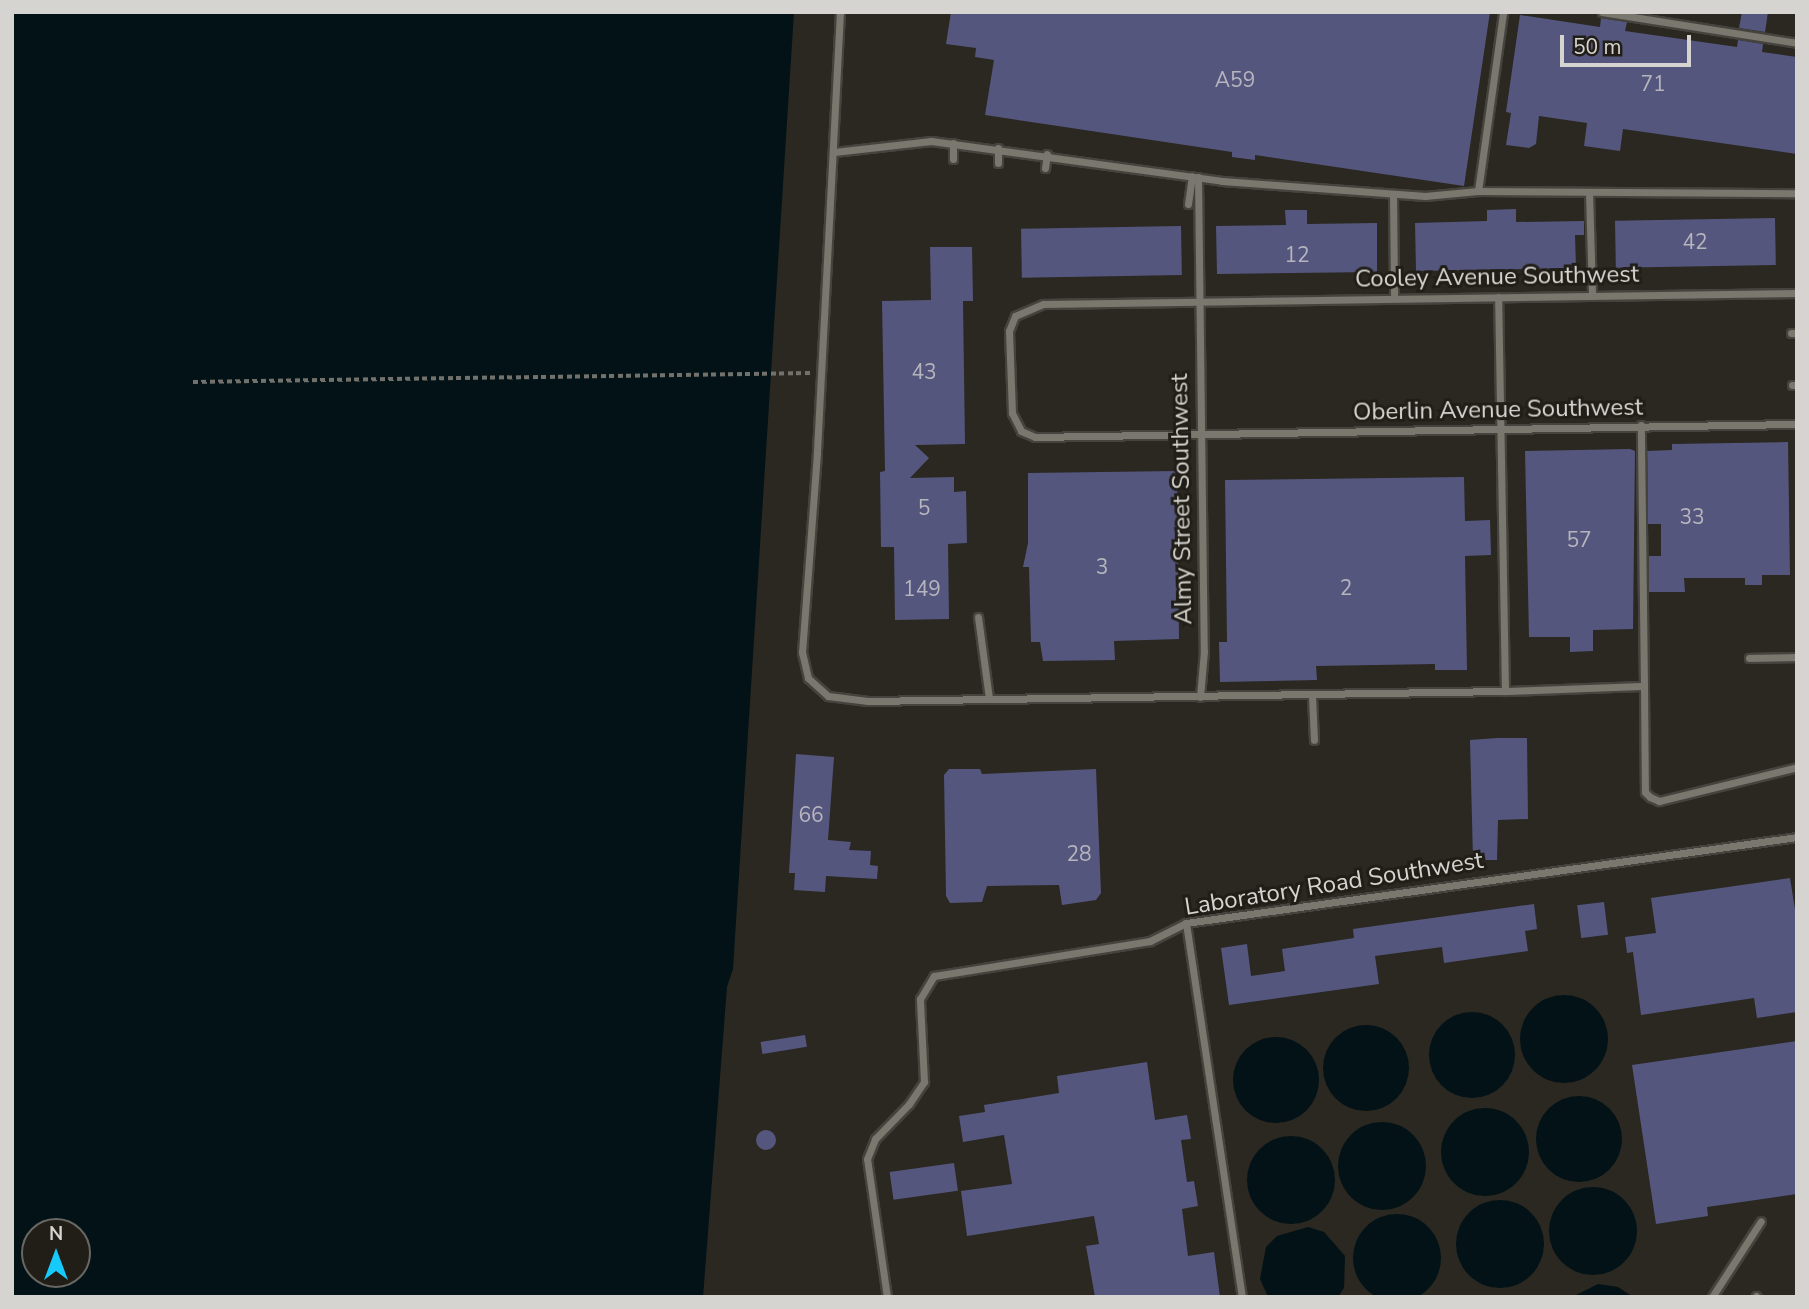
<!DOCTYPE html>
<html>
<head>
<meta charset="utf-8">
<style>
  body { margin:0 }
  #map { position:relative; width:1809px; height:1309px; overflow:hidden; background:#2a2821; font-family:"Nunito Sans",sans-serif }
  div>[style] { position:absolute }
  [style*='--x'] { left:calc(var(--x)*1px); top:calc(var(--y)*1px); width:calc(var(--w)*1px); rotate:calc(var(--a)*1deg) }
  .water>* { inset:0; background:#021216 }
  .round { border-radius:50% }
  .building>* { inset:0; background:#55567e; transform-origin:0 0 }
  .path>* { height:3.5px; margin-top:-1.75px; transform-origin:0; background:repeating-linear-gradient(90deg,#73716b 0 5px,transparent 0 8.5px) }
  .roads { filter:drop-shadow(2px 0 #45433d) drop-shadow(-2px 0 #45433d) drop-shadow(0 2px #45433d) drop-shadow(0 -2px #45433d) }
  .lane>* { height:7px; margin:-3.5px; padding:0 3.5px; transform-origin:3.5px; border-radius:3.5px; background:#79776e }
  span { translate:-50% -50%; white-space:nowrap; text-align:center; line-height:1.15; -webkit-text-stroke:6px #201e17; paint-order:stroke }
  .number-label { font-size:21px; color:#b6b4bc }
  .number-label span { -webkit-text-stroke-width:0 }
  .street-label { font-size:24px; color:#d6d4d0 }
  .frame { position:absolute; inset:0; border:14px solid #d6d4d0; pointer-events:none }
  .north { position:absolute; left:21px; top:1218px; width:70px; height:70px; box-sizing:border-box; background:#201e17; border:2px solid #696761; border-radius:50%; rotate:0deg; font-size:19px; font-weight:700; line-height:28px; text-align:center; color:#d6d4d0 }
  .north::after { content:''; display:block; margin:auto; width:24px; height:32px; background:#16cafb; clip-path:polygon(50% 0,100% 100%,50% 72%,0 100%) }
  .scale { position:absolute; left:1560px; top:35px; width:131px; height:32px; box-sizing:border-box; border:4px solid #d6d4d0; border-top:0; padding-left:9px; font-size:21px; line-height:24px; white-space:nowrap; color:#d6d4d0; -webkit-text-stroke:5px #201e17; paint-order:stroke }
</style>
</head>
<body>
<div id="map">
  <div class="water">
    <i style="clip-path:polygon(evenodd,12px 12px,794px 12px,733px 969px,727px 987px,703px 1297px,12px 1297px,12px 12px,77px 1232px,77px 1274px,35px 1274px,35px 1232px,77px 1232px)"></i>
    <i class="round" style="left:1520px;top:995px;width:88px;height:88px"></i>
    <i class="round" style="left:1429px;top:1012px;width:86px;height:86px"></i>
    <i class="round" style="left:1323px;top:1025px;width:86px;height:86px"></i>
    <i class="round" style="left:1233px;top:1037px;width:86px;height:86px"></i>
    <i class="round" style="left:1536px;top:1096px;width:86px;height:86px"></i>
    <i class="round" style="left:1441px;top:1108px;width:88px;height:88px"></i>
    <i class="round" style="left:1338px;top:1122px;width:88px;height:88px"></i>
    <i class="round" style="left:1247px;top:1136px;width:88px;height:88px"></i>
    <i class="round" style="left:1549px;top:1187px;width:88px;height:88px"></i>
    <i class="round" style="left:1456px;top:1200px;width:88px;height:88px"></i>
    <i class="round" style="left:1353px;top:1214px;width:88px;height:88px"></i>
    <i style="clip-path:polygon(1308px 1227px,1324px 1232px,1345px 1256px,1344px 1288px,1338px 1297px,1268px 1297px,1260px 1279px,1266px 1247px,1277px 1236px)"></i>
    <i style="clip-path:polygon(1598px 1284px,1618px 1287px,1633px 1297px,1572px 1297px)"></i>
  </div>
  <div class="building">
    <i style="clip-path:polygon(951px 12px,1490px 12px,1464px 186px,1255px 155px,1255px 160px,1232px 157px,1232px 152px,985px 115px,994px 60px,975px 57px,976px 48px,946px 44px)"></i>
    <i style="clip-path:polygon(1742px 12px,1768px 12px,1765px 32px,1739px 28px)"></i>
    <i style="clip-path:polygon(1520px 15px,1600px 27px,1601px 18px,1627px 22px,1625px 31px,1737px 47px,1738px 40px,1763px 44px,1762px 52px,1797px 57px,1797px 154px,1623px 129px,1620px 151px,1584px 146px,1587px 123px,1539px 116px,1536px 144px,1529px 148px,1506px 145px,1511px 113px,1506px 112px)"></i>
    <i style="clip-path:polygon(1516px 209px,1516px 222px,1584px 221px,1584px 235px,1575px 235px,1576px 268px,1416px 271px,1415px 223px,1487px 221px,1487px 210px)"></i>
    <i style="clip-path:polygon(1285px 210px,1307px 210px,1307px 224px,1377px 223px,1377px 272px,1217px 274px,1216px 226px,1286px 225px)"></i>
    <i style="left:1775px;top:218px;width:47px;height:160px;rotate:89deg"></i>
    <i style="left:1181px;top:226px;width:49px;height:160px;rotate:89deg"></i>
    <i style="clip-path:polygon(930px 247px,972px 247px,973px 301px,963px 301px,965px 444px,915px 445px,929px 458px,910px 478px,954px 477px,954px 492px,966px 491px,967px 543px,948px 544px,949px 619px,895px 620px,894px 547px,881px 547px,880px 472px,885px 471px,882px 301px,931px 300px)"></i>
    <i style="clip-path:polygon(1788px 442px,1790px 575px,1762px 575px,1762px 585px,1745px 585px,1745px 578px,1684px 578px,1685px 592px,1649px 592px,1649px 556px,1661px 556px,1661px 524px,1648px 524px,1647px 451px,1672px 450px,1672px 444px)"></i>
    <i style="clip-path:polygon(1630px 449px,1635px 451px,1633px 629px,1593px 630px,1593px 651px,1570px 652px,1570px 637px,1529px 637px,1525px 451px)"></i>
    <i style="clip-path:polygon(1177px 471px,1179px 639px,1114px 641px,1115px 660px,1043px 661px,1040px 642px,1031px 642px,1029px 567px,1023px 567px,1028px 543px,1028px 473px)"></i>
    <i style="clip-path:polygon(1464px 477px,1465px 521px,1490px 520px,1491px 555px,1465px 556px,1467px 670px,1435px 670px,1435px 664px,1316px 666px,1317px 680px,1220px 682px,1219px 642px,1227px 642px,1225px 480px)"></i>
    <i style="clip-path:polygon(1497px 738px,1527px 738px,1528px 819px,1498px 820px,1497px 860px,1473px 860px,1470px 740px)"></i>
    <i style="clip-path:polygon(796px 754px,834px 757px,828px 840px,851px 842px,849px 850px,871px 851px,870px 865px,878px 866px,877px 879px,826px 876px,825px 892px,794px 890px,795px 873px,789px 873px)"></i>
    <i style="clip-path:polygon(949px 769px,980px 769px,982px 774px,1096px 769px,1101px 893px,1096px 900px,1062px 905px,1059px 885px,987px 886px,982px 902px,950px 903px,946px 896px,944px 775px)"></i>
    <i style="clip-path:polygon(1790px 878px,1797px 922px,1797px 1012px,1757px 1018px,1754px 998px,1641px 1015px,1633px 952px,1627px 953px,1625px 937px,1656px 933px,1651px 898px)"></i>
    <i style="left:1604px;top:902px;width:33px;height:27px;rotate:83deg"></i>
    <i style="clip-path:polygon(1534px 904px,1537px 929px,1525px 931px,1528px 951px,1444px 963px,1442px 947px,1375px 956px,1379px 984px,1229px 1005px,1221px 948px,1247px 944px,1251px 976px,1285px 971px,1282px 949px,1354px 938px,1353px 929px)"></i>
    <i style="left:805px;top:1035px;width:12px;height:45px;rotate:81deg"></i>
    <i style="clip-path:polygon(1797px 1041px,1797px 1194px,1707px 1207px,1708px 1216px,1656px 1224px,1632px 1065px)"></i>
    <i style="clip-path:polygon(1147px 1062px,1155px 1120px,1187px 1115px,1191px 1139px,1181px 1140px,1187px 1182px,1194px 1181px,1198px 1206px,1182px 1209px,1188px 1256px,1214px 1252px,1220px 1297px,1095px 1297px,1086px 1246px,1099px 1244px,1094px 1216px,967px 1236px,961px 1191px,1012px 1184px,1004px 1135px,963px 1142px,959px 1116px,985px 1112px,984px 1105px,1059px 1093px,1057px 1076px)"></i>
    <i class="round" style="left:756px;top:1130px;width:20px;height:20px"></i>
    <i style="left:954px;top:1163px;width:28px;height:65px;rotate:82deg"></i>
  </div>
  <div class="path">
    <i style="--x:193;--y:382;--w:617;--a:-0.84"></i>
  </div>
  <div class="roads">
    <div class="lane">
      <i style="--x:840;--y:12;--w:442;--a:93"></i>
      <i style="--x:817;--y:453;--w:200;--a:94.3"></i>
      <i style="--x:802;--y:652;--w:27;--a:77"></i>
      <i style="--x:808;--y:678;--w:27;--a:42"></i>
      <i style="--x:828;--y:696;--w:40;--a:7.1"></i>
      <i style="--x:868;--y:701;--w:637;--a:-0.9"></i>
      <i style="--x:1505;--y:691;--w:394;--a:-91"></i>
      <i style="--x:1602;--y:12;--w:197;--a:9"></i>
      <i style="--x:953;--y:143;--w:16;--a:90"></i>
      <i style="--x:834;--y:152;--w:98;--a:-6.5"></i>
      <i style="--x:931;--y:141;--w:294;--a:7.8"></i>
      <i style="--x:1222;--y:181;--w:204;--a:4.2"></i>
      <i style="--x:1425;--y:196;--w:53;--a:-5.4"></i>
      <i style="--x:1478;--y:191;--w:319;--a:0.4"></i>
      <i style="--x:998;--y:163;--w:15;--a:-90"></i>
      <i style="--x:1045;--y:168;--w:14;--a:-82"></i>
      <i style="--x:1198;--y:177;--w:474;--a:89.3"></i>
      <i style="--x:1204;--y:651;--w:46;--a:95"></i>
      <i style="--x:1478;--y:191;--w:181;--a:-82"></i>
      <i style="--x:1589;--y:192;--w:104;--a:88.3"></i>
      <i style="--x:1393;--y:194;--w:104;--a:89.4"></i>
      <i style="--x:1188;--y:204;--w:28;--a:-82"></i>
      <i style="--x:1797;--y:293;--w:754;--a:179.16"></i>
      <i style="--x:1043;--y:304;--w:30;--a:157"></i>
      <i style="--x:1015;--y:316;--w:16;--a:112"></i>
      <i style="--x:1009;--y:331;--w:82;--a:87.9"></i>
      <i style="--x:1012;--y:413;--w:20;--a:63"></i>
      <i style="--x:1021;--y:431;--w:15;--a:23"></i>
      <i style="--x:1035;--y:437;--w:762;--a:-0.98"></i>
      <i style="--x:1791;--y:333;--w:6;--a:0"></i>
      <i style="--x:1792;--y:385;--w:5;--a:0"></i>
      <i style="--x:978;--y:617;--w:82;--a:82.3"></i>
      <i style="--x:1749;--y:658;--w:48;--a:-1.2"></i>
      <i style="--x:1644;--y:686;--w:106;--a:89.5"></i>
      <i style="--x:1645;--y:792;--w:7;--a:45"></i>
      <i style="--x:1650;--y:797;--w:10;--a:24"></i>
      <i style="--x:1659;--y:801;--w:142;--a:-13.8"></i>
      <i style="--x:1505;--y:691;--w:139;--a:-2.1"></i>
      <i style="--x:1644;--y:686;--w:261;--a:-90.7"></i>
      <i style="--x:1312;--y:696;--w:44;--a:87.4"></i>
      <i style="--x:1186;--y:923;--w:378;--a:81.5"></i>
      <i style="--x:1756;--y:1296;--w:1;--a:45"></i>
      <i style="--x:887;--y:1297;--w:139;--a:-98.2"></i>
      <i style="--x:867;--y:1159;--w:22;--a:-68"></i>
      <i style="--x:875;--y:1139;--w:49;--a:-45.8"></i>
      <i style="--x:909;--y:1104;--w:27;--a:-56"></i>
      <i style="--x:924;--y:1082;--w:83;--a:-92.8"></i>
      <i style="--x:920;--y:999;--w:27;--a:-59"></i>
      <i style="--x:934;--y:976;--w:219;--a:-9.2"></i>
      <i style="--x:1150;--y:941;--w:40;--a:-26.6"></i>
      <i style="--x:1186;--y:923;--w:617;--a:-8.01"></i>
      <i style="--x:1712;--y:1297;--w:90;--a:-57.2"></i>
    </div>
  </div>
  <div class="number-label">
    <span style="left:1235px;top:80px">A59</span>
    <span style="left:1653px;top:84px">71</span>
    <span style="left:1695px;top:242px">42</span>
    <span style="left:1297px;top:255px">12</span>
    <span style="left:924px;top:372px">43</span>
    <span style="left:924px;top:508px">5</span>
    <span style="left:1692px;top:517px">33</span>
    <span style="left:1579px;top:540px">57</span>
    <span style="left:1102px;top:567px">3</span>
    <span style="left:1346px;top:588px">2</span>
    <span style="left:922px;top:589px">149</span>
    <span style="left:811px;top:815px">66</span>
    <span style="left:1079px;top:854px">28</span>
  </div>
  <div class="street-label">
    <span style="left:1497px;top:277px;rotate:-1deg">Cooley Avenue Southwest</span>
    <span style="left:1498px;top:410px;rotate:-1deg">Oberlin Avenue Southwest</span>
    <span style="left:1182px;top:499px;rotate:-91deg">Almy Street Southwest</span>
    <span style="left:1334px;top:884px;rotate:-9deg">Laboratory Road Southwest</span>
  </div>
  <div class="frame"></div>
  <div class="north">N</div>
  <div class="scale">50 m</div>
</div>
</body>
</html>
